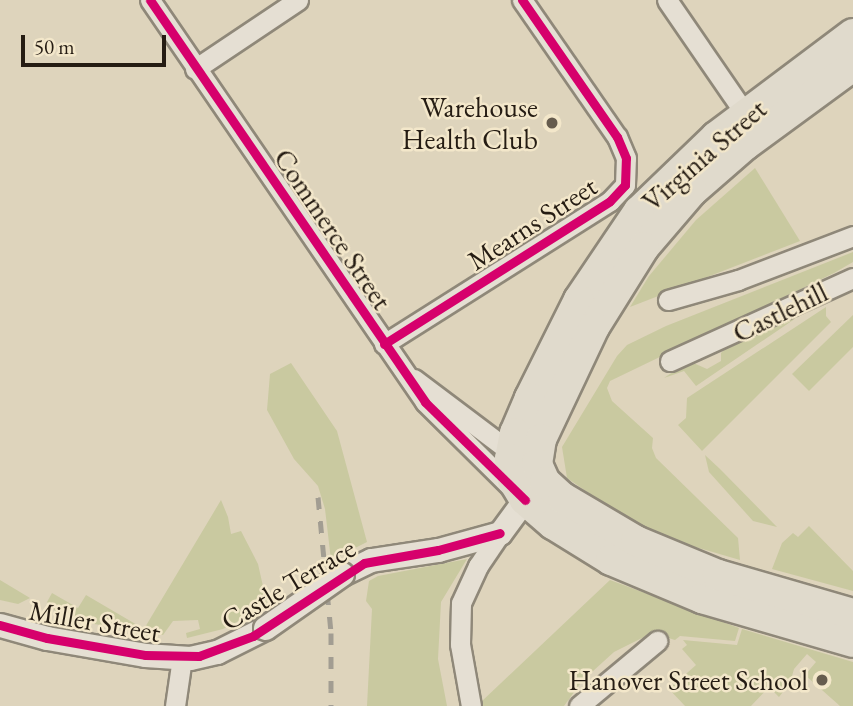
<!DOCTYPE html>
<html>
<head>
<meta charset="utf-8">
<style>
  body { margin:0 }
  #map { position:relative; width:853px; height:706px; overflow:hidden; background:#ded4bc; font-family:"EB Garamond",serif }
  div>[style] { position:absolute }
  [style*='--x'] { left:calc(var(--x)*1px); top:calc(var(--y)*1px); width:calc(var(--w)*1px); rotate:calc(var(--a)*1deg) }
  .green>* { inset:0; background:#c9c9a0 }
  .roads { filter:drop-shadow(2px 0 #8f8879) drop-shadow(-2px 0 #8f8879) drop-shadow(0 2px #8f8879) drop-shadow(0 -2px #8f8879) }
  .minor>* { height:19px; margin:-9.5px; padding:0 9.5px; transform-origin:9.5px; border-radius:9.5px; background:#e5dfd3 }
  .tertiary>* { height:23px; margin:-11.5px; padding:0 11.5px; transform-origin:11.5px; border-radius:11.5px; background:#e5dfd3 }
  .primary>* { height:30px; margin:-15px; padding:0 15px; transform-origin:15px; border-radius:15px; background:#e0dacc }
  .rail>* { height:5px; margin-top:-2.5px; transform-origin:0; background:repeating-linear-gradient(90deg,#a29d92 0 12px,transparent 0 24px) }
  .bridges { filter:drop-shadow(2px 0 #8f8879) drop-shadow(-2px 0 #8f8879) drop-shadow(0 2px #8f8879) drop-shadow(0 -2px #8f8879) }
  .tertiary-bridge>* { height:23px; margin:-11.5px; padding:0 11.5px; transform-origin:11.5px; border-radius:11.5px; background:#e5dfd3 }
  .cycleway>* { height:9px; margin:-4.5px; padding:0 4.5px; transform-origin:4.5px; border-radius:4.5px; background:#d6006c }
  .dots>* { width:19px; height:19px; translate:-50% -50%; box-sizing:border-box; border:4px solid #f3e7ca; border-radius:50% }
  span { translate:-50% -50%; white-space:nowrap; text-align:center; line-height:1.15; -webkit-text-stroke:5px #f3e7ca; paint-order:stroke }
  .poi-label { font-size:28px; color:#251c13 }
  .right { translate:-100% -50%; text-align:right }
  .street-label { font-size:28px; color:#251c13 }
  .scale { position:absolute; left:21px; top:35px; width:145px; height:32px; box-sizing:border-box; border:4px solid #251c13; border-top:0; padding-left:9px; font-size:21px; line-height:24px; white-space:nowrap; color:#251c13; -webkit-text-stroke:5px #f3e7ca; paint-order:stroke }
</style>
</head>
<body>
<div id="map">
  <div class="green">
    <i style="clip-path:polygon(755px 168px,800px 241px,630px 307px,649px 276px,696px 220px)"></i>
    <i style="clip-path:polygon(853px 252px,853px 262px,834px 273px,610px 381px,607px 388px,612px 401px,653px 438px,652px 448px,656px 458px,738px 538px,740px 560px,658px 536px,622px 516px,567px 478px,562px 447px,617px 356px,627px 345px,666px 326px)"></i>
    <i style="clip-path:polygon(824px 299px,696px 386px,684px 371px,664px 378px,689px 361px,707px 369px,721px 361px,721px 353px,730px 343px)"></i>
    <i style="clip-path:polygon(826px 307px,826px 316px,831px 322px,702px 451px,678px 425px,686px 418px,687px 398px)"></i>
    <i style="clip-path:polygon(853px 315px,853px 347px,809px 391px,792px 374px)"></i>
    <i style="clip-path:polygon(291px 363px,337px 431px,367px 542px,331px 560px,325px 509px,318px 486px,294px 459px,267px 410px,270px 374px)"></i>
    <i style="clip-path:polygon(705px 455px,720px 469px,777px 527px,753px 521px,709px 472px)"></i>
    <i style="clip-path:polygon(221px 500px,228px 517px,231px 534px,241px 531px,258px 564px,267px 604px,258px 611px,223px 629px,187px 638px,186px 633px,200px 629px,198px 620px,173px 621px,163px 635px,63px 619px,47px 602px,52px 593px,78px 608px,86px 595px,144px 629px)"></i>
    <i style="clip-path:polygon(809px 526px,853px 571px,853px 591px,772px 569px,782px 543px,793px 533px,798px 537px)"></i>
    <i style="clip-path:polygon(467px 559px,441px 602px,438px 659px,447px 706px,367px 706px,372px 609px,366px 601px,369px 581px,378px 576px)"></i>
    <i style="clip-path:polygon(0 580px,30px 598px,18px 604px,0 600px)"></i>
    <i style="clip-path:polygon(610px 580px,739px 628px,735px 641px,680px 636px,675px 640px,652px 633px,614px 652px,582px 681px,564px 706px,482px 706px,481px 702px)"></i>
    <i style="clip-path:polygon(742px 629px,853px 662px,853px 706px,840px 706px,805px 675px,816px 662px,807px 654px,794px 669px,790px 683px,779px 697px,769px 687px,751px 706px,685px 706px,669px 689px,696px 665px,682px 649px,687px 645px,683px 640px,737px 645px)"></i>
  </div>
  <div class="roads">
    <div class="minor">
      <i style="--x:150;--y:0;--w:487;--a:55.6"></i>
      <i style="--x:425;--y:402;--w:128;--a:44.7"></i>
      <i style="--x:667;--y:0;--w:140;--a:55.5"></i>
      <i style="--x:195;--y:69;--w:124;--a:-33.8"></i>
      <i style="--x:668;--y:300;--w:73;--a:-15.9"></i>
      <i style="--x:738;--y:280;--w:123;--a:-20.9"></i>
      <i style="--x:384;--y:344;--w:267;--a:-32.3"></i>
      <i style="--x:610;--y:201;--w:22;--a:-47"></i>
      <i style="--x:625;--y:185;--w:27;--a:-88"></i>
      <i style="--x:626;--y:158;--w:23;--a:-113"></i>
      <i style="--x:617;--y:137;--w:167;--a:-124.7"></i>
      <i style="--x:670;--y:361;--w:201;--a:-24.4"></i>
      <i style="--x:414;--y:379;--w:131;--a:37"></i>
      <i style="--x:175;--y:706;--w:49;--a:-81.7"></i>
      <i style="--x:471;--y:706;--w:63;--a:-100.1"></i>
      <i style="--x:460;--y:644;--w:41;--a:-88.6"></i>
      <i style="--x:461;--y:603;--w:41;--a:-65.3"></i>
      <i style="--x:478;--y:566;--w:40;--a:-56"></i>
      <i style="--x:579;--y:706;--w:102;--a:-39.8"></i>
    </div>
    <div class="tertiary">
      <i style="--x:342;--y:574;--w:32;--a:-26"></i>
      <i style="--x:371;--y:560;--w:68;--a:-8.5"></i>
      <i style="--x:438;--y:550;--w:64;--a:-15.3"></i>
      <i style="--x:500;--y:533;--w:56;--a:-53.7"></i>
      <i style="--x:0;--y:625;--w:49;--a:15.5"></i>
      <i style="--x:47;--y:638;--w:99;--a:9.8"></i>
      <i style="--x:145;--y:655;--w:45;--a:3.8"></i>
      <i style="--x:190;--y:658;--w:28;--a:-13"></i>
      <i style="--x:217;--y:652;--w:54;--a:-26.6"></i>
    </div>
    <div class="primary">
      <i style="--x:853;--y:34;--w:171;--a:143.1"></i>
      <i style="--x:716;--y:137;--w:107;--a:136.1"></i>
      <i style="--x:639;--y:211;--w:107;--a:124"></i>
      <i style="--x:579;--y:300;--w:110;--a:116.6"></i>
      <i style="--x:530;--y:398;--w:38;--a:113"></i>
      <i style="--x:515;--y:433;--w:26;--a:101"></i>
      <i style="--x:510;--y:459;--w:21;--a:82"></i>
      <i style="--x:513;--y:480;--w:23;--a:59"></i>
      <i style="--x:525;--y:500;--w:37;--a:41"></i>
      <i style="--x:553;--y:524;--w:68;--a:31.8"></i>
      <i style="--x:611;--y:560;--w:99;--a:22.7"></i>
      <i style="--x:702;--y:598;--w:157;--a:16.2"></i>
      <i style="--x:853;--y:66;--w:134;--a:143.8"></i>
      <i style="--x:745;--y:145;--w:70;--a:139"></i>
      <i style="--x:692;--y:191;--w:74;--a:130.6"></i>
      <i style="--x:644;--y:247;--w:94;--a:122"></i>
      <i style="--x:594;--y:327;--w:124;--a:115.3"></i>
      <i style="--x:541;--y:439;--w:25;--a:99"></i>
      <i style="--x:537;--y:464;--w:20;--a:66"></i>
      <i style="--x:545;--y:482;--w:24;--a:42"></i>
      <i style="--x:563;--y:498;--w:85;--a:30.5"></i>
      <i style="--x:636;--y:541;--w:89;--a:22.5"></i>
      <i style="--x:718;--y:575;--w:141;--a:16.1"></i>
    </div>
  </div>
  <div class="rail">
    <i style="--x:318;--y:497;--w:137;--a:84.5"></i>
    <i style="--x:331;--y:633;--w:73;--a:90"></i>
  </div>
  <div class="bridges">
    <div class="tertiary-bridge">
      <i style="--x:265;--y:628;--w:94;--a:-35"></i>
    </div>
  </div>
  <div class="cycleway">
    <i style="--x:150;--y:0;--w:487;--a:55.6"></i>
    <i style="--x:425;--y:402;--w:140;--a:44.4"></i>
    <i style="--x:384;--y:344;--w:267;--a:-32.3"></i>
    <i style="--x:610;--y:201;--w:22;--a:-47"></i>
    <i style="--x:625;--y:185;--w:27;--a:-88"></i>
    <i style="--x:626;--y:158;--w:23;--a:-113"></i>
    <i style="--x:617;--y:137;--w:167;--a:-124.7"></i>
    <i style="--x:0;--y:625;--w:49;--a:15.5"></i>
    <i style="--x:47;--y:638;--w:99;--a:9.8"></i>
    <i style="--x:145;--y:655;--w:54;--a:1.1"></i>
    <i style="--x:199;--y:656;--w:58;--a:-20.3"></i>
    <i style="--x:253;--y:636;--w:133;--a:-33.3"></i>
    <i style="--x:364;--y:563;--w:75;--a:-10"></i>
    <i style="--x:438;--y:550;--w:64;--a:-15.3"></i>
  </div>
  <div class="dots">
    <i style="left:552px;top:123px;background:#665c4e"></i>
    <i style="left:822px;top:680px;background:#665c4e"></i>
  </div>
  <div class="poi-label">
    <span class="right" style="left:538px;top:123px">Warehouse<br>Health Club</span>
    <span class="right" style="left:808px;top:680px">Hanover Street School</span>
  </div>
  <div class="street-label">
    <span style="left:704px;top:155px;rotate:-41deg">Virginia Street</span>
    <span style="left:532px;top:223px;rotate:-33deg">Mearns Street</span>
    <span style="left:333px;top:229px;rotate:56deg">Commerce Street</span>
    <span style="left:780px;top:312px;rotate:-26deg">Castlehill</span>
    <span style="left:288px;top:584px;rotate:-31deg">Castle Terrace</span>
    <span style="left:95px;top:621px;rotate:10deg">Miller Street</span>
  </div>
  <div class="scale">50 m</div>
</div>
</body>
</html>
